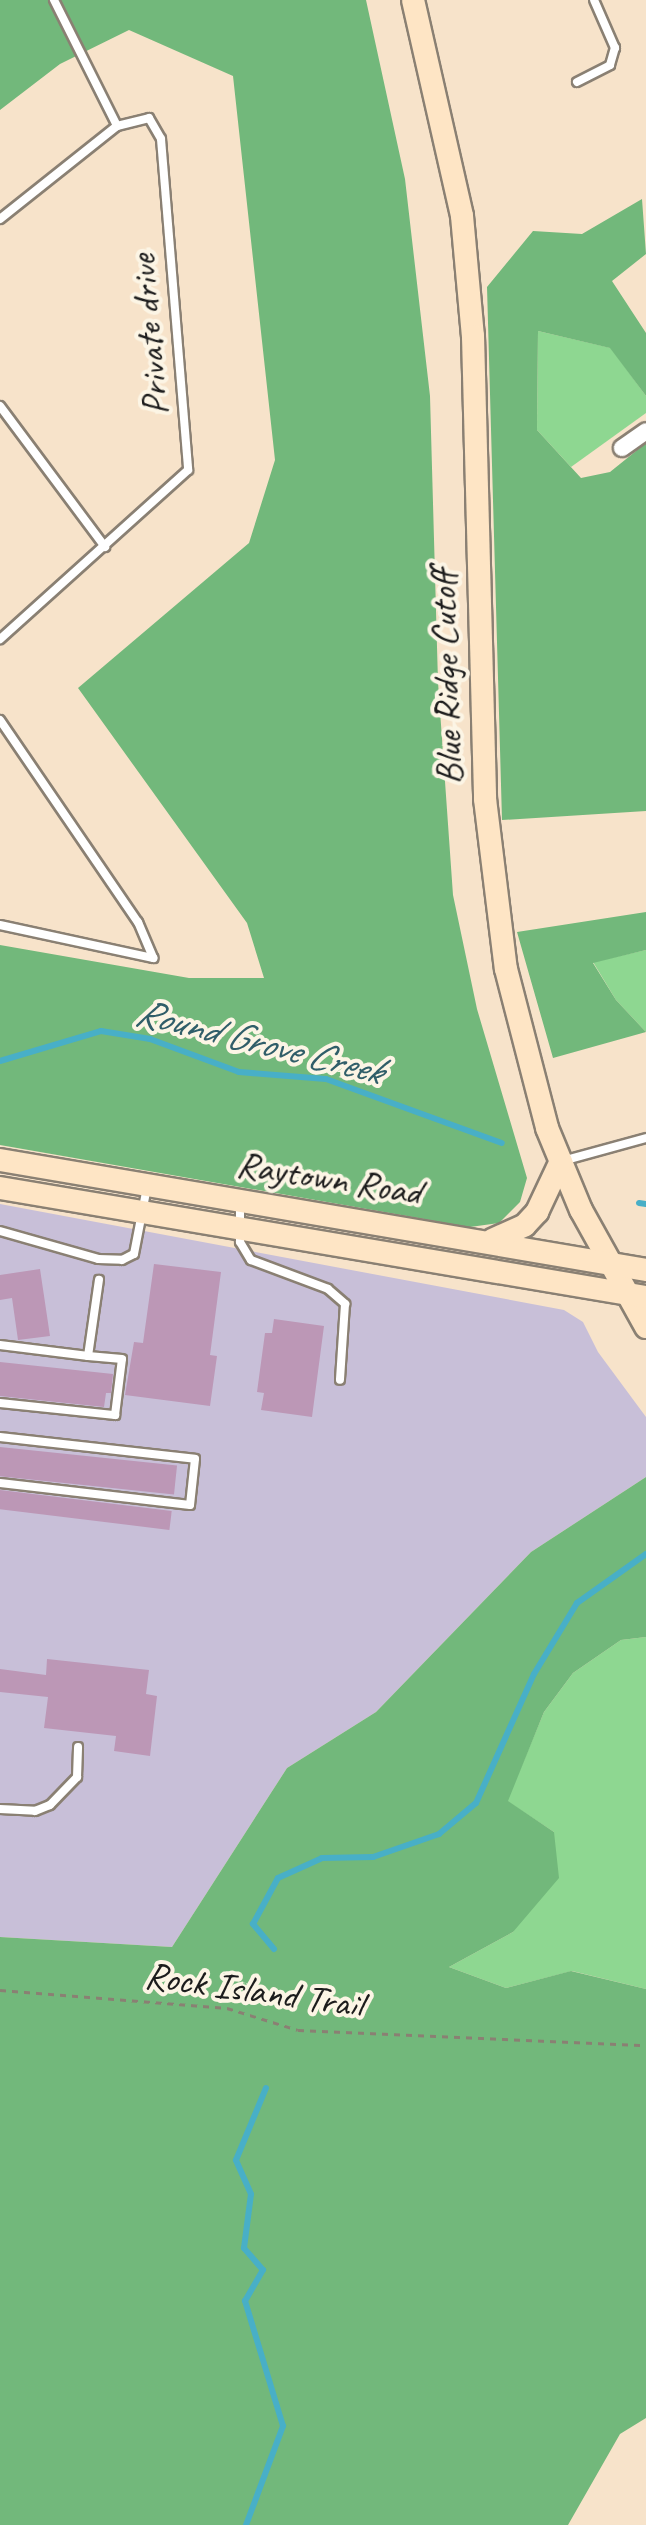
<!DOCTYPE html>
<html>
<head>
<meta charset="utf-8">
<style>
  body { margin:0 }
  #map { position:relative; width:646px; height:2525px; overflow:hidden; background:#f7e3ca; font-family:Caveat,sans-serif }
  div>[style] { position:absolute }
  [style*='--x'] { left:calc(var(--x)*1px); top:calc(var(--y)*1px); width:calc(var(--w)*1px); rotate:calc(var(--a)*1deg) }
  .industrial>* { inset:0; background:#c8bfd8 }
  .green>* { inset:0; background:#8ed791 }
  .forest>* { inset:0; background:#72b87b }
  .stream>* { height:6px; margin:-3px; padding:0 3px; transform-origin:3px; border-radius:3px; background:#48afc7 }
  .building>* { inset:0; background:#bc97b6; transform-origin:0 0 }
  .path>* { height:3px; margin-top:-1.5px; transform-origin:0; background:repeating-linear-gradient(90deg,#8a8073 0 6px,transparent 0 12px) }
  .roads { filter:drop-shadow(2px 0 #8a8073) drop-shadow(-2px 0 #8a8073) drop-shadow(0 2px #8a8073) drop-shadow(0 -2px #8a8073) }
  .lane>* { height:8px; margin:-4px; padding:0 4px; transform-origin:4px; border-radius:4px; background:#fff }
  .street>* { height:16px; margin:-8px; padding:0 8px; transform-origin:8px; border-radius:8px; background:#fff }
  .secondary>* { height:22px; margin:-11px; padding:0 11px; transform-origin:11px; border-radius:11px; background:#fee5c5 }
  span { translate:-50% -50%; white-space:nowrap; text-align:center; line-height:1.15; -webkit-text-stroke:8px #fcf5e5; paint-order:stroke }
  .street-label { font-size:38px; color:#1c1c1c }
  .water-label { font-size:40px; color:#305e69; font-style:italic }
</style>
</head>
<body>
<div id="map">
  <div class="industrial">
    <i style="clip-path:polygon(0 1204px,564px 1310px,583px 1322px,598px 1352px,646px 1417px,646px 1477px,531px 1552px,376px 1712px,287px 1768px,172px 1947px,0 1937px)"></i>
  </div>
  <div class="green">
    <i style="clip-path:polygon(538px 331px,611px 348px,646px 396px,646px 413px,571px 467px,537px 430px)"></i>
    <i style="clip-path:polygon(646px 950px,646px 1032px,616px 1000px,593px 962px)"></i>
    <i style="clip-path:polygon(646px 1637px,646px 1989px,572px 1971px,506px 1988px,449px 1967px,513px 1932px,554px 1832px,507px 1801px,544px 1712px,573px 1673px,621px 1640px)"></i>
  </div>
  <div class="forest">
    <i style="clip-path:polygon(0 0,366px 0,405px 179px,430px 396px,438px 682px,453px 895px,477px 1009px,527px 1178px,520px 1202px,499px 1223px,470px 1227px,0 1145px,0 945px,189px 978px,264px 978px,247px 923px,78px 688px,249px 543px,275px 460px,233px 76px,129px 30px,60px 64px,0 110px)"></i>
    <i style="clip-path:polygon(642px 199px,646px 254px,612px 281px,646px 333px,646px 396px,610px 348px,538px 331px,537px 430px,581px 478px,610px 472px,646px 443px,646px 811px,502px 820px,487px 287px,533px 231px,582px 234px)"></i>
    <i style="clip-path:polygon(646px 912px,646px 950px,593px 963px,616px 1000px,646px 1032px,553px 1058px,517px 932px)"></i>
    <i style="clip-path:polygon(646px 1477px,646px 1637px,621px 1640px,573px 1673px,544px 1712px,508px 1801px,554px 1832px,559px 1878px,513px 1932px,449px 1967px,506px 1988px,571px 1971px,646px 1989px,646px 2418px,620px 2434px,568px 2525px,0 2525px,0 1937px,172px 1947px,287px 1768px,376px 1712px,531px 1552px)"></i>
  </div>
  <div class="stream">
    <i style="--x:0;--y:1061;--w:105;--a:-16.5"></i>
    <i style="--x:101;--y:1031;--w:50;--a:9.3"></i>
    <i style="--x:150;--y:1039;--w:95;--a:20.3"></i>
    <i style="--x:239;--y:1072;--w:87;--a:4.6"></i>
    <i style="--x:326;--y:1079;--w:187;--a:20"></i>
    <i style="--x:639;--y:1203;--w:7;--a:8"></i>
    <i style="--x:274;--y:1949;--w:33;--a:-130"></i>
    <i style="--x:253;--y:1924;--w:52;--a:-61.5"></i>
    <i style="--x:278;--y:1878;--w:48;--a:-24.4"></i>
    <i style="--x:322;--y:1858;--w:51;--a:-1.1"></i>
    <i style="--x:373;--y:1857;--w:70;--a:-19.2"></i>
    <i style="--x:439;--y:1834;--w:48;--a:-40"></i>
    <i style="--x:476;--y:1803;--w:141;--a:-65.8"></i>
    <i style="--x:534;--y:1674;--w:83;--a:-58.8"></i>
    <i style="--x:577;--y:1603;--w:85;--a:-35.4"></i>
    <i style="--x:246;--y:2525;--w:106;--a:-69.5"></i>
    <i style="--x:283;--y:2426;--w:131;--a:-106.9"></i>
    <i style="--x:245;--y:2301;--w:36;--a:-60"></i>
    <i style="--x:263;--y:2270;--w:29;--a:-131"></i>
    <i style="--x:244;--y:2248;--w:54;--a:-82.6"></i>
    <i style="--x:251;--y:2194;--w:37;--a:-114"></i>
    <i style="--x:236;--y:2160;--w:78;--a:-67.4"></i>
  </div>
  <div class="building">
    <i style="clip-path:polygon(154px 1264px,221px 1272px,210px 1355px,217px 1356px,210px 1406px,125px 1395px,134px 1342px,143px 1343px)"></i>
    <i style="clip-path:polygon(40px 1269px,50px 1336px,18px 1340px,12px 1298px,0 1300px,0 1275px)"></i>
    <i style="clip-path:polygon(274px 1319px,324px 1326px,312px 1417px,261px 1410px,264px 1393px,257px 1392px,265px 1333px,272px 1333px)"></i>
    <i style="clip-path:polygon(0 1362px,113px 1374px,111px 1393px,106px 1393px,104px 1407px,0 1396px)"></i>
    <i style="left:0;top:1447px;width:178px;height:29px;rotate:6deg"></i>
    <i style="left:0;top:1490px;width:173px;height:19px;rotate:7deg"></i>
    <i style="clip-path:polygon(47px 1659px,149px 1670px,146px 1694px,157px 1696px,150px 1756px,114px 1751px,116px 1736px,44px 1728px,48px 1697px,0 1692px,0 1669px,46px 1675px)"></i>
  </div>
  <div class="path">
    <i style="--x:0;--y:1990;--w:228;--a:4.5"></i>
    <i style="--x:227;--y:2008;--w:74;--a:17.2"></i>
    <i style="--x:298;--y:2030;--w:348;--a:2.5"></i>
  </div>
  <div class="roads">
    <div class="lane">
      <i style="--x:54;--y:0;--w:141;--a:63.4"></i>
      <i style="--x:577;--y:82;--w:37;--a:-27"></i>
      <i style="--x:610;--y:65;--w:18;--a:-74"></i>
      <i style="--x:615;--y:48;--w:52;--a:-113.6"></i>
      <i style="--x:0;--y:219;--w:149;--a:-38.5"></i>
      <i style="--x:117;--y:126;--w:33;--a:-14"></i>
      <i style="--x:149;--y:118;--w:24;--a:60"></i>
      <i style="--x:161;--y:139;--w:332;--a:85.3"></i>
      <i style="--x:188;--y:470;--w:253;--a:138"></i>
      <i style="--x:0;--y:406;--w:176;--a:53.3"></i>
      <i style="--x:0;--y:720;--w:245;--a:55.7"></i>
      <i style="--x:138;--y:922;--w:39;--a:67"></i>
      <i style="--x:0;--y:925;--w:157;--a:12.2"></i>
      <i style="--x:562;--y:1161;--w:87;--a:-15.3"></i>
      <i style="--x:240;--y:1204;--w:38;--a:90"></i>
      <i style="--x:240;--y:1242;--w:21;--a:59"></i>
      <i style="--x:251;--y:1260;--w:82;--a:20.6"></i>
      <i style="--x:328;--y:1289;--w:23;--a:41"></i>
      <i style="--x:345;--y:1304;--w:76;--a:93.8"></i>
      <i style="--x:0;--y:1231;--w:102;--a:15.9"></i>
      <i style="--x:98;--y:1259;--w:24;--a:2"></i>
      <i style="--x:122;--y:1260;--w:13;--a:-27"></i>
      <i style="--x:134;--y:1254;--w:68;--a:-79"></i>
      <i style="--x:0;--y:1345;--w:89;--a:7.1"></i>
      <i style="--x:88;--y:1356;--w:77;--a:-81.8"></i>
      <i style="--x:0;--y:1403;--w:116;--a:6"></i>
      <i style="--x:115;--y:1415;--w:56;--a:-82.9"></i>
      <i style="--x:122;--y:1359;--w:34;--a:-175"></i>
      <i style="--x:0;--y:1437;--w:196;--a:6.4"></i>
      <i style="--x:195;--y:1459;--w:46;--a:96.2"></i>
      <i style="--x:190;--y:1505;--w:191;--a:-173.4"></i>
      <i style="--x:0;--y:1809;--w:35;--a:3"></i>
      <i style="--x:35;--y:1811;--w:16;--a:-22"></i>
      <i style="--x:50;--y:1805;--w:39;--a:-46"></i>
      <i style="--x:77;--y:1777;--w:30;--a:-88"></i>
    </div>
    <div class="street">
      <i style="--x:622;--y:448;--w:29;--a:-35"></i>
    </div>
    <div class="secondary">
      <i style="--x:413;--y:0;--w:221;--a:77.2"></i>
      <i style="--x:462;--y:216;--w:121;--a:84.8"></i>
      <i style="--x:473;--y:336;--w:463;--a:88.5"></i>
      <i style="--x:485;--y:799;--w:171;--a:83"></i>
      <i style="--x:506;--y:969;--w:164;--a:75.5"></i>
      <i style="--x:547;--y:1128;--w:89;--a:67.5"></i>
      <i style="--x:581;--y:1210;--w:134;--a:60.9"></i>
      <i style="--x:0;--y:1160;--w:655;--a:9.66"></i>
      <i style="--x:0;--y:1188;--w:655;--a:9.58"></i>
      <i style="--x:492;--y:1240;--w:36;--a:-24"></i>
      <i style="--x:525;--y:1225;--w:18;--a:-47"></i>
      <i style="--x:537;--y:1212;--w:56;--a:-64.8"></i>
    </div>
  </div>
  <div class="street-label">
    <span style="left:149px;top:335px;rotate:-95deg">Private drive</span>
    <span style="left:446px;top:677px;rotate:-92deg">Blue Ridge Cutoff</span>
    <span style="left:329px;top:1178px;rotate:9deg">Raytown Road</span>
    <span style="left:254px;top:1990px;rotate:8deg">Rock Island Trail</span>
  </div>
  <div class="water-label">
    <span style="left:259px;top:1041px;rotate:14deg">Round Grove Creek</span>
  </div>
</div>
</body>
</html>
